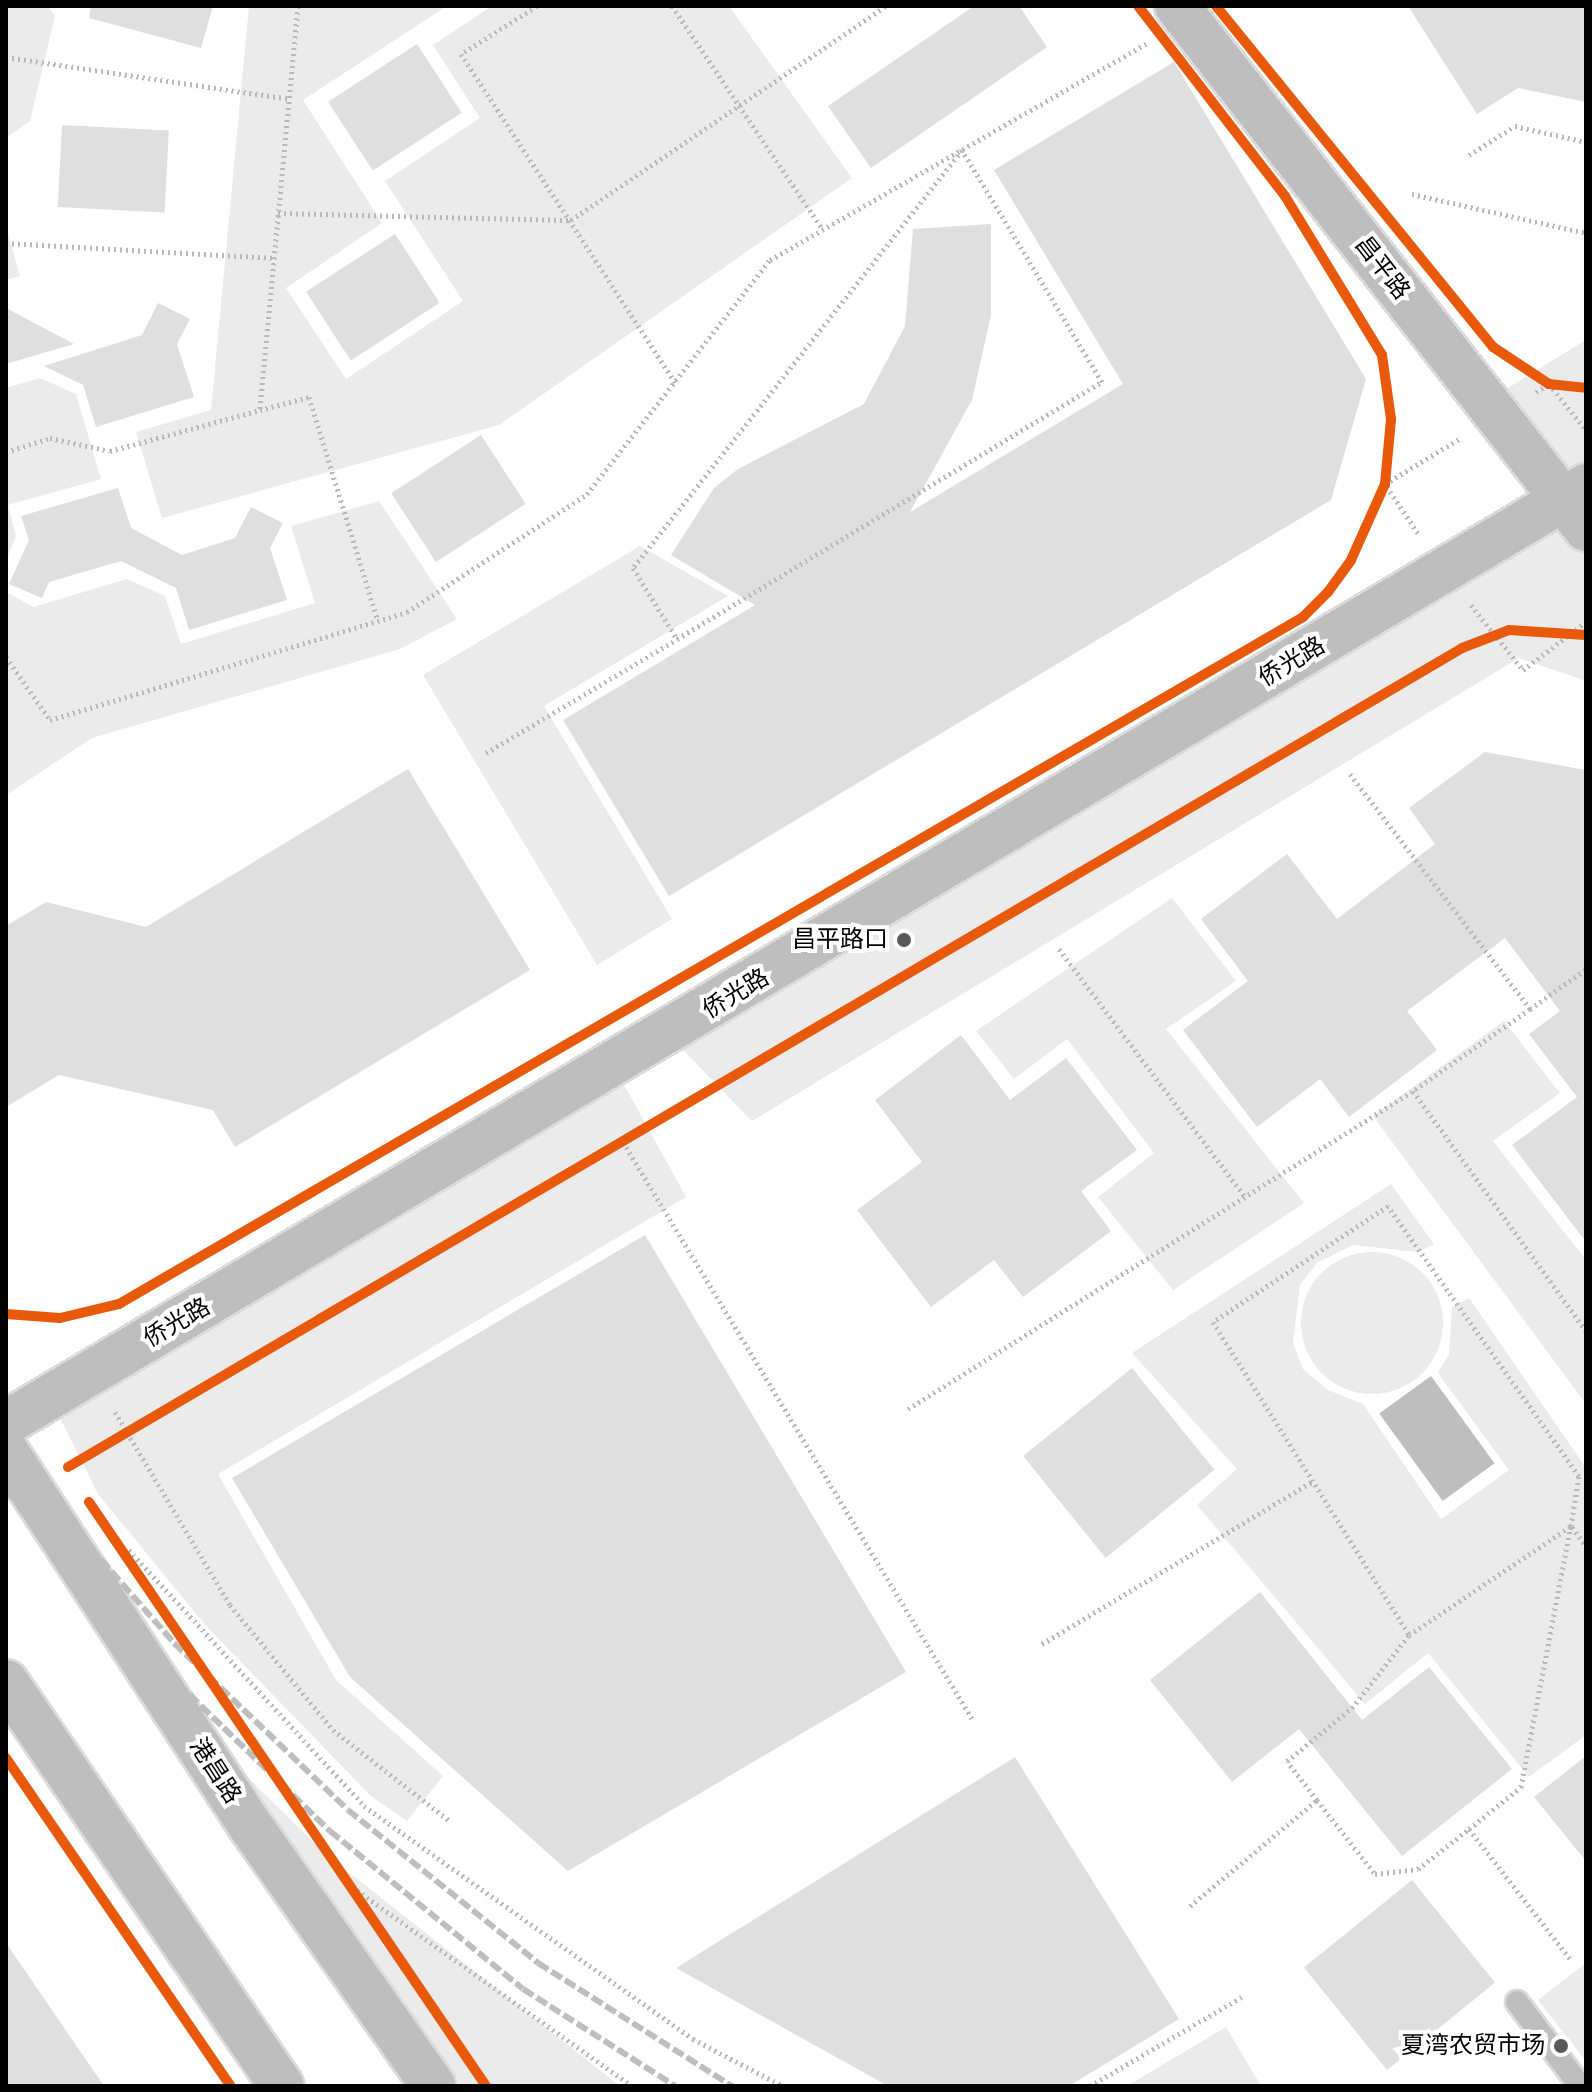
<!DOCTYPE html>
<html>
<head>
<meta charset="utf-8">
<style>
  body { margin:0 }
  #map { position:relative; width:1592px; height:2092px; overflow:hidden; background:#fff; font-family:"Fira Sans Condensed","Noto Sans SC",sans-serif }
  div>[style] { position:absolute }
  [style*='--x'] { left:calc(var(--x)*1px); top:calc(var(--y)*1px); width:calc(var(--w)*1px); rotate:calc(var(--a)*1deg) }
  .green>* { inset:0; background:#ebebeb }
  .round { border-radius:50% }
  .water>* { inset:0; background:#bebebe; transform-origin:0 0 }
  .building>* { inset:0; background:#dfdfdf; transform-origin:0 0 }
  .path>* { height:5px; margin-top:-2.5px; transform-origin:0; background:repeating-linear-gradient(90deg,#b9b9b9 0 2px,transparent 0 6px) }
  .roads { filter:drop-shadow(2px 0 #dbdbdb) drop-shadow(-2px 0 #dbdbdb) drop-shadow(0 2px #dbdbdb) drop-shadow(0 -2px #dbdbdb) }
  .service>* { height:22px; margin:-11px; padding:0 11px; transform-origin:11px; border-radius:11px; background:#bebebe }
  .tertiary>* { height:44px; margin:-22px; padding:0 22px; transform-origin:22px; border-radius:22px; background:#bebebe }
  .primary>* { height:44px; margin:-22px; padding:0 22px; transform-origin:22px; border-radius:22px; background:#bebebe }
  .rail>* { height:6px; margin-top:-3px; transform-origin:0; background:repeating-linear-gradient(90deg,#bebebe 0 12px,transparent 0 16px) }
  .cycleway>* { height:10px; margin:-5px; padding:0 5px; transform-origin:5px; border-radius:5px; background:#e8590c }
  .dots>* { width:22px; height:22px; translate:-50% -50%; box-sizing:border-box; border:4px solid #fff; border-radius:50% }
  span { translate:-50% -50%; white-space:nowrap; text-align:center; line-height:1.15; -webkit-text-stroke:8px #fff; paint-order:stroke }
  .street-label { font-size:24px; color:#000 }
  .poi-label { font-size:24px; color:#000 }
  .right { translate:-100% -50%; text-align:right }
  .frame { position:absolute; inset:0; border:8px solid #000; pointer-events:none }
</style>
</head>
<body>
<div id="map">
  <div class="green">
    <i style="clip-path:polygon(6px 6px,48px 6px,55px 16px,30px 121px,6px 138px)"></i>
    <i style="clip-path:polygon(249px 6px,447px 6px,303px 100px,382px 223px,286px 288px,346px 379px,463px 301px,385px 181px,480px 118px,433px 45px,492px 6px,729px 6px,852px 178px,499px 425px,162px 518px,136px 432px,211px 410px)"></i>
    <i style="clip-path:polygon(6px 226px,20px 276px,6px 280px)"></i>
    <i style="clip-path:polygon(1586px 340px,1586px 468px,1572px 476px,1503px 391px)"></i>
    <i style="clip-path:polygon(40px 378px,76px 394px,101px 479px,8px 505px,16px 536px,6px 561px,6px 388px)"></i>
    <i style="clip-path:polygon(379px 501px,457px 619px,400px 649px,92px 738px,6px 795px,6px 592px,33px 607px,127px 579px,165px 596px,181px 644px,315px 603px,291px 526px)"></i>
    <i style="clip-path:polygon(1562px 513px,1586px 546px,1586px 681px,1519px 658px,752px 1121px,680px 1047px)"></i>
    <i style="clip-path:polygon(640px 546px,728px 596px,544px 706px,672px 919px,597px 965px,423px 675px)"></i>
    <i style="clip-path:polygon(1172px 898px,1236px 981px,1166px 1029px,1304px 1203px,1173px 1290px,1098px 1197px,1154px 1153px,1067px 1039px,1014px 1079px,976px 1031px)"></i>
    <i style="clip-path:polygon(1504px 1021px,1560px 1093px,1493px 1141px,1586px 1260px,1586px 1404px,1373px 1116px)"></i>
    <i style="clip-path:polygon(623px 1083px,686px 1197px,218px 1474px,336px 1680px,443px 1776px,407px 1821px,371px 1796px,206px 1626px,98px 1494px,56px 1410px)"></i>
    <i style="clip-path:polygon(1391px 1184px,1434px 1244px,1418px 1252px,1353px 1245px,1317px 1263px,1300px 1285px,1293px 1343px,1303px 1369px,1328px 1390px,1363px 1404px,1441px 1519px,1509px 1470px,1438px 1373px,1449px 1354px,1452px 1307px,1469px 1298px,1586px 1468px,1586px 1735px,1529px 1777px,1428px 1653px,1365px 1704px,1197px 1505px,1237px 1469px,1132px 1353px)"></i>
    <i class="round" style="left:1301px;top:1252px;width:142px;height:142px"></i>
    <i style="clip-path:polygon(174px 1705px,328px 1856px,620px 2086px,435px 2086px)"></i>
    <i style="clip-path:polygon(1586px 1963px,1586px 2060px,1585px 2060px,1538px 2000px)"></i>
    <i style="clip-path:polygon(1226px 2027px,1261px 2086px,1127px 2086px)"></i>
  </div>
  <div class="water">
    <i style="left:1431px;top:1376px;width:108px;height:64px;rotate:54deg"></i>
  </div>
  <div class="building">
    <i style="clip-path:polygon(91px 6px,213px 6px,201px 48px,89px 18px)"></i>
    <i style="clip-path:polygon(974px 6px,1019px 6px,1047px 47px,871px 168px,828px 106px)"></i>
    <i style="clip-path:polygon(1408px 6px,1586px 6px,1586px 102px,1518px 88px,1477px 114px)"></i>
    <i style="left:417px;top:44px;width:82px;height:106px;rotate:57deg"></i>
    <i style="clip-path:polygon(1174px 62px,1366px 379px,1331px 500px,669px 896px,563px 720px,755px 605px,671px 555px,714px 488px,738px 469px,864px 404px,905px 326px,913px 229px,991px 224px,991px 315px,972px 400px,910px 512px,1123px 384px,994px 170px)"></i>
    <i style="left:62px;top:125px;width:107px;height:82px;rotate:3deg"></i>
    <i style="left:395px;top:234px;width:82px;height:106px;rotate:57deg"></i>
    <i style="clip-path:polygon(158px 303px,190px 319px,177px 344px,194px 397px,96px 427px,83px 385px,44px 366px,142px 335px)"></i>
    <i style="clip-path:polygon(6px 308px,74px 344px,6px 364px)"></i>
    <i style="left:481px;top:435px;width:82px;height:107px;rotate:57deg"></i>
    <i style="clip-path:polygon(118px 488px,131px 528px,182px 555px,235px 538px,251px 507px,283px 523px,270px 548px,287px 600px,189px 630px,176px 588px,121px 561px,49px 582px,42px 598px,9px 584px,29px 540px,21px 516px)"></i>
    <i style="clip-path:polygon(1485px 752px,1586px 770px,1586px 1242px,1512px 1145px,1577px 1097px,1529px 1034px,1560px 1011px,1505px 938px,1407px 1011px,1437px 1050px,1349px 1117px,1320px 1079px,1257px 1127px,1183px 1030px,1248px 981px,1201px 919px,1287px 854px,1337px 919px,1435px 844px,1409px 808px)"></i>
    <i style="clip-path:polygon(408px 769px,530px 970px,235px 1147px,213px 1110px,59px 1075px,6px 1107px,6px 926px,46px 902px,146px 927px)"></i>
    <i style="clip-path:polygon(961px 1035px,1010px 1100px,1066px 1058px,1137px 1150px,1081px 1191px,1111px 1231px,1023px 1297px,994px 1260px,931px 1307px,857px 1210px,922px 1162px,875px 1100px)"></i>
    <i style="clip-path:polygon(645px 1235px,906px 1672px,568px 1871px,350px 1677px,232px 1478px)"></i>
    <i style="left:1132px;top:1368px;width:131px;height:140px;rotate:51deg"></i>
    <i style="clip-path:polygon(1260px 1592px,1362px 1720px,1429px 1667px,1512px 1769px,1402px 1856px,1299px 1729px,1232px 1782px,1150px 1680px)"></i>
    <i style="clip-path:polygon(1586px 1756px,1586px 1861px,1534px 1797px)"></i>
    <i style="clip-path:polygon(1015px 1757px,1179px 2019px,1069px 2086px,888px 2086px,676px 1968px)"></i>
    <i style="left:1412px;top:1880px;width:132px;height:139px;rotate:51deg"></i>
    <i style="clip-path:polygon(6px 1943px,104px 2086px,6px 2086px)"></i>
  </div>
  <div class="path">
    <i style="--x:298;--y:6;--w:406;--a:95.4"></i>
    <i style="--x:260;--y:410;--w:51;--a:-14.9"></i>
    <i style="--x:309;--y:397;--w:234;--a:72.9"></i>
    <i style="--x:537;--y:6;--w:90;--a:147.7"></i>
    <i style="--x:461;--y:54;--w:392;--a:56.9"></i>
    <i style="--x:672;--y:6;--w:270;--a:56"></i>
    <i style="--x:6;--y:57;--w:286;--a:8.4"></i>
    <i style="--x:1469;--y:155;--w:54;--a:-32.2"></i>
    <i style="--x:1515;--y:126;--w:73;--a:12.7"></i>
    <i style="--x:1412;--y:194;--w:178;--a:12.6"></i>
    <i style="--x:278;--y:213;--w:293;--a:1.4"></i>
    <i style="--x:571;--y:220;--w:381;--a:-34.2"></i>
    <i style="--x:6;--y:243;--w:268;--a:3.2"></i>
    <i style="--x:1536;--y:392;--w:15;--a:-32"></i>
    <i style="--x:1549;--y:384;--w:59;--a:51.2"></i>
    <i style="--x:6;--y:452;--w:46;--a:-17.7"></i>
    <i style="--x:50;--y:438;--w:61;--a:12.2"></i>
    <i style="--x:110;--y:451;--w:156;--a:-15.3"></i>
    <i style="--x:1418;--y:533;--w:59;--a:-124"></i>
    <i style="--x:1385;--y:484;--w:87;--a:-31.3"></i>
    <i style="--x:1471;--y:605;--w:83;--a:51.3"></i>
    <i style="--x:1523;--y:670;--w:79;--a:-37.3"></i>
    <i style="--x:6;--y:657;--w:77;--a:55.1"></i>
    <i style="--x:50;--y:720;--w:373;--a:-16.8"></i>
    <i style="--x:407;--y:612;--w:215;--a:-33.2"></i>
    <i style="--x:587;--y:494;--w:297;--a:-52"></i>
    <i style="--x:770;--y:260;--w:437;--a:-29.9"></i>
    <i style="--x:486;--y:753;--w:222;--a:-30.8"></i>
    <i style="--x:677;--y:639;--w:497;--a:-31.2"></i>
    <i style="--x:1102;--y:382;--w:271;--a:-121.1"></i>
    <i style="--x:962;--y:150;--w:532;--a:128.21"></i>
    <i style="--x:633;--y:568;--w:84;--a:58.2"></i>
    <i style="--x:1350;--y:774;--w:296;--a:52.5"></i>
    <i style="--x:1530;--y:1009;--w:143;--a:145"></i>
    <i style="--x:1059;--y:949;--w:310;--a:53.1"></i>
    <i style="--x:1530;--y:1009;--w:69;--a:-35.5"></i>
    <i style="--x:623;--y:1142;--w:678;--a:58.82"></i>
    <i style="--x:908;--y:1409;--w:597;--a:-32.2"></i>
    <i style="--x:1413;--y:1091;--w:296;--a:54.2"></i>
    <i style="--x:115;--y:1412;--w:225;--a:59.2"></i>
    <i style="--x:230;--y:1605;--w:162;--a:50.5"></i>
    <i style="--x:333;--y:1730;--w:148;--a:37.9"></i>
    <i style="--x:1572;--y:1527;--w:24;--a:54"></i>
    <i style="--x:129;--y:1550;--w:348;--a:47.4"></i>
    <i style="--x:364;--y:1806;--w:403;--a:35.3"></i>
    <i style="--x:693;--y:2039;--w:102;--a:27.6"></i>
    <i style="--x:1042;--y:1644;--w:316;--a:-31"></i>
    <i style="--x:1317;--y:1800;--w:94;--a:51.9"></i>
    <i style="--x:1375;--y:1874;--w:43;--a:-6.6"></i>
    <i style="--x:1418;--y:1869;--w:65;--a:-38.1"></i>
    <i style="--x:1469;--y:1829;--w:166;--a:52.1"></i>
    <i style="--x:1469;--y:1829;--w:67;--a:-38.9"></i>
    <i style="--x:1521;--y:1787;--w:266;--a:-79.2"></i>
    <i style="--x:1571;--y:1526;--w:51;--a:-80.9"></i>
    <i style="--x:1579;--y:1476;--w:331;--a:-125.3"></i>
    <i style="--x:1388;--y:1206;--w:210;--a:146.5"></i>
    <i style="--x:1213;--y:1322;--w:369;--a:57.9"></i>
    <i style="--x:1409;--y:1635;--w:195;--a:-33.9"></i>
    <i style="--x:352;--y:1887;--w:344;--a:35.4"></i>
    <i style="--x:1190;--y:1906;--w:165;--a:-39.8"></i>
    <i style="--x:1317;--y:1800;--w:49;--a:-127.6"></i>
    <i style="--x:1287;--y:1761;--w:84;--a:-39.2"></i>
    <i style="--x:1352;--y:1708;--w:93;--a:-52"></i>
    <i style="--x:1090;--y:2086;--w:176;--a:-30.4"></i>
  </div>
  <div class="roads">
    <div class="service">
      <i style="--x:1517;--y:2002;--w:105;--a:53.1"></i>
    </div>
    <div class="tertiary">
      <i style="--x:1177;--y:6;--w:664;--a:51.97"></i>
      <i style="--x:6;--y:1423;--w:1837;--a:-30.67"></i>
    </div>
    <div class="primary">
      <i style="--x:6;--y:1451;--w:450;--a:56.9"></i>
      <i style="--x:252;--y:1828;--w:315;--a:54.9"></i>
      <i style="--x:6;--y:1682;--w:489;--a:55.7"></i>
    </div>
  </div>
  <div class="rail">
    <i style="--x:6;--y:1451;--w:255;--a:48.8"></i>
    <i style="--x:174;--y:1643;--w:241;--a:43.8"></i>
    <i style="--x:348;--y:1810;--w:244;--a:38.8"></i>
    <i style="--x:538;--y:1963;--w:230;--a:32.4"></i>
    <i style="--x:6;--y:1490;--w:227;--a:48.9"></i>
    <i style="--x:155;--y:1661;--w:244;--a:44.2"></i>
    <i style="--x:330;--y:1831;--w:249;--a:39.3"></i>
    <i style="--x:523;--y:1989;--w:180;--a:32.5"></i>
  </div>
  <div class="cycleway">
    <i style="--x:1216;--y:6;--w:439;--a:50.9"></i>
    <i style="--x:1493;--y:347;--w:67;--a:33.5"></i>
    <i style="--x:1549;--y:384;--w:37;--a:6"></i>
    <i style="--x:6;--y:1314;--w:54;--a:4.2"></i>
    <i style="--x:60;--y:1318;--w:61;--a:-13.3"></i>
    <i style="--x:119;--y:1304;--w:1369;--a:-30.12"></i>
    <i style="--x:1303;--y:617;--w:35;--a:-45"></i>
    <i style="--x:1328;--y:592;--w:39;--a:-54"></i>
    <i style="--x:1351;--y:560;--w:83;--a:-65.9"></i>
    <i style="--x:1385;--y:484;--w:65;--a:-84.7"></i>
    <i style="--x:1391;--y:419;--w:65;--a:-98"></i>
    <i style="--x:1382;--y:355;--w:186;--a:-121.4"></i>
    <i style="--x:1285;--y:196;--w:240;--a:-127.7"></i>
    <i style="--x:68;--y:1467;--w:1617;--a:-30.43"></i>
    <i style="--x:1462;--y:648;--w:50;--a:-21"></i>
    <i style="--x:1509;--y:630;--w:77;--a:3.7"></i>
    <i style="--x:89;--y:1502;--w:706;--a:55.79"></i>
    <i style="--x:6;--y:1758;--w:398;--a:55.6"></i>
  </div>
  <div class="dots">
    <i style="left:904px;top:940px;background:#595959"></i>
    <i style="left:1561px;top:2046px;background:#595959"></i>
  </div>
  <div class="street-label">
    <span style="left:1382px;top:268px;rotate:52deg">昌平路</span>
    <span style="left:1292px;top:662px;rotate:-31deg">侨光路</span>
    <span style="left:736px;top:994px;rotate:-31deg">侨光路</span>
    <span style="left:177px;top:1323px;rotate:-30deg">侨光路</span>
    <span style="left:215px;top:1771px;rotate:57deg">港昌路</span>
  </div>
  <div class="poi-label">
    <span class="right" style="left:888px;top:940px">昌平路口</span>
    <span class="right" style="left:1545px;top:2046px">夏湾农贸市场</span>
  </div>
  <div class="frame"></div>
</div>
</body>
</html>
